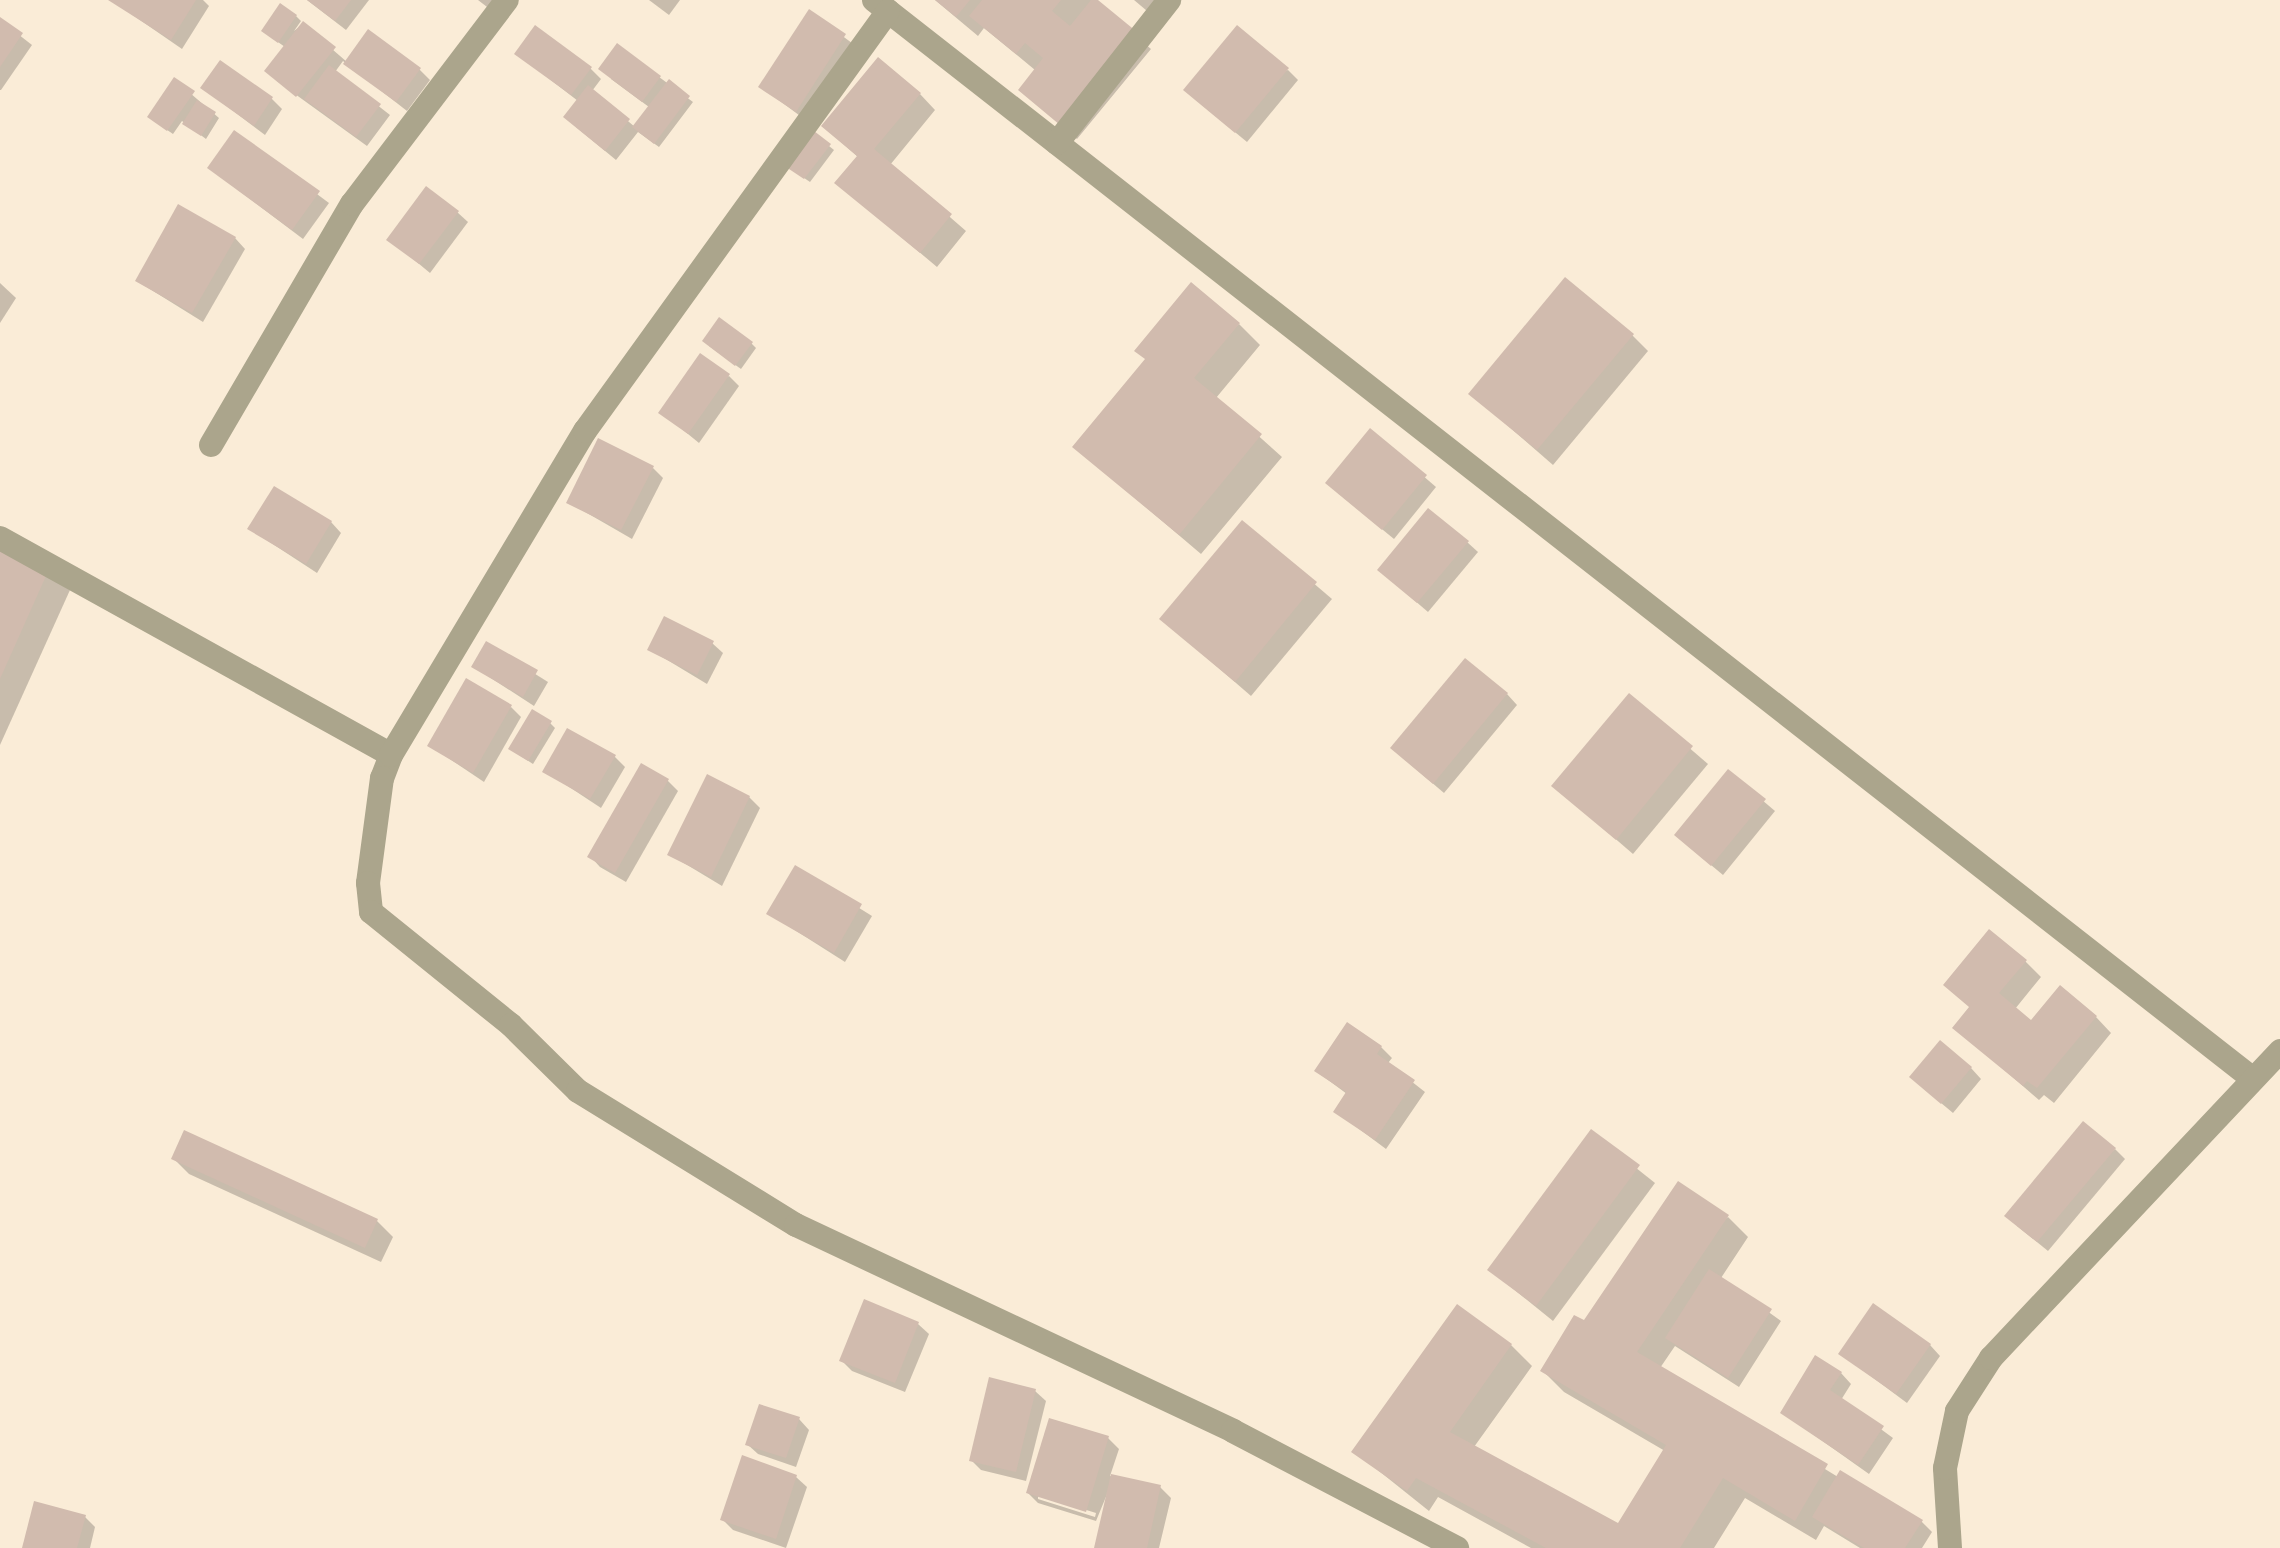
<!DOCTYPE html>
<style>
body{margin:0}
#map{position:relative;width:2280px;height:1548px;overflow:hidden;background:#faecd7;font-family:"DM Sans",sans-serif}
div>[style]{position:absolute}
.shadow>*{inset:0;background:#0003}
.building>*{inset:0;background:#d1bbae}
.minor>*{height:24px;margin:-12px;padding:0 12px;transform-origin:12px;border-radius:12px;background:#aba58c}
span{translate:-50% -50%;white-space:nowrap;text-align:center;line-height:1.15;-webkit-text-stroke:6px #fff;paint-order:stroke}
</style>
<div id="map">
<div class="shadow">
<div style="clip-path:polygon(111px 0,203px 0,209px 6px,182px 49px)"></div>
<div style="clip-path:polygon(307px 0,369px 0,346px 30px)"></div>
<div style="clip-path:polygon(478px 0,513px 0,500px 17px)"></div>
<div style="clip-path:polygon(649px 0,680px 0,669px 15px)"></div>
<div style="clip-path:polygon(935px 0,1094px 0,1151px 49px,1077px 139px,1020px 89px,1035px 70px,984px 28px,978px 36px)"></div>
<div style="clip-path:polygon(1134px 0,1166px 0,1153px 16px)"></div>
<div style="clip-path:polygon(810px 12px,856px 46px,807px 121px,761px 87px)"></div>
<div style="clip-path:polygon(296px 16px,301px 21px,294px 31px,303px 24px,347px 62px,419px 69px,430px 80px,407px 111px,343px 61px,335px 72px,390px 115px,367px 146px,277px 81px,285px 47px,268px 35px)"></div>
<div style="clip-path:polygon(0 20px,32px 45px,1px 90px,0 90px)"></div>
<div style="clip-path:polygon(617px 46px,693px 102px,659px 147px,638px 132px,616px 160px,576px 127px,578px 101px,517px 54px,590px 68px,601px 79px,592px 91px,635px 127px,649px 107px,611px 79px)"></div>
<div style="clip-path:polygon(1288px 70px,1298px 80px,1247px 142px,1196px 100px)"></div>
<div style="clip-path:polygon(175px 80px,219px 118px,206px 139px,182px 121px,173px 134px,154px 121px)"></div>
<div style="clip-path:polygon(203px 88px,272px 99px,282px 109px,265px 135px)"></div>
<div style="clip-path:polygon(920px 94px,935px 110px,890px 165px,966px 231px,937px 267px,837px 183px,858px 157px,823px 126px)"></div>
<div style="clip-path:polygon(235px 133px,329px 203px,303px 239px,209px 168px)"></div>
<div style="clip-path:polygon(829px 146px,834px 150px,810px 182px,794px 171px)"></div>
<div style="clip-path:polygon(457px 212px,468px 222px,430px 273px,389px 239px)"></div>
<div style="clip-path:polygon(235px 238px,245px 249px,203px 322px,137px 281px)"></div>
<div style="clip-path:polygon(0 283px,16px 298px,0 323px)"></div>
<div style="clip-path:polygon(1239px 324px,1260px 345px,1216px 398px,1282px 457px,1201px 554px,1075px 447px)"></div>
<div style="clip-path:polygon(1632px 335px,1648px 351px,1553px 465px,1470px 393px)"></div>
<div style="clip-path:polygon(751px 343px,756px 348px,741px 369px,709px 346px)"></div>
<div style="clip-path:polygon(729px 376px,739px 386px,699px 443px,661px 412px)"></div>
<div style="clip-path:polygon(1371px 431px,1436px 487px,1394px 539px,1338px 493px)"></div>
<div style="clip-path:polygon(653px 468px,663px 478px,632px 539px,568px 502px)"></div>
<div style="clip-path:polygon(331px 522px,341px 533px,317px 573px,250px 529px)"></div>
<div style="clip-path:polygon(1242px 522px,1332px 599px,1251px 696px,1162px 619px)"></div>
<div style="clip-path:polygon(1467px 542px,1478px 552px,1428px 612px,1379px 570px)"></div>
<div style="clip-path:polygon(0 547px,70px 590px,0 745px)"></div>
<div style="clip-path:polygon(712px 643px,723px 653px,707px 684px,649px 649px)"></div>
<div style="clip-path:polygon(487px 644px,548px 682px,534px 706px,474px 667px)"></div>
<div style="clip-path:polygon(1507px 694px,1517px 705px,1444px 793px,1403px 758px)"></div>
<div style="clip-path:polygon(1629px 696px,1708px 764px,1633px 854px,1554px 786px)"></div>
<div style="clip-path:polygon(511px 707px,521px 717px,484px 782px,429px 745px)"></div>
<div style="clip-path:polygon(550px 723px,555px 728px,533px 764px,510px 749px)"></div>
<div style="clip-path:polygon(614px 756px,625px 767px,601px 808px,545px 771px)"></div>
<div style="clip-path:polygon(1729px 772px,1775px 811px,1723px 875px,1687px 845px)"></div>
<div style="clip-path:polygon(667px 780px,678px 791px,626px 882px,600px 867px,590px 856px)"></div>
<div style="clip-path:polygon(749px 797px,760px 808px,722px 886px,669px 854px)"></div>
<div style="clip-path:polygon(795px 868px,872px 916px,845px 962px,768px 913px)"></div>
<div style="clip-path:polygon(2025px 961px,2041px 977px,2015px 1009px,2031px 1023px,2096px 1017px,2111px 1033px,2054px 1103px,2044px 1095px,2039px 1100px,1955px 1027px)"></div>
<div style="clip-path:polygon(1381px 1047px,1392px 1058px,1388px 1063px,1425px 1092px,1386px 1149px,1335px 1111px,1347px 1094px,1316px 1071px)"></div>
<div style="clip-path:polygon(1971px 1068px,1981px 1079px,1953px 1113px,1922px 1087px)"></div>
<div style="clip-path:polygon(1591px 1132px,1655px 1183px,1553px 1321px,1490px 1270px)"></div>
<div style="clip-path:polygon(2115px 1149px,2125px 1159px,2048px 1251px,2017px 1226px)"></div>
<div style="clip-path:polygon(173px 1158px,377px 1221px,393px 1237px,381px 1262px,189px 1174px)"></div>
<div style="clip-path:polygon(1728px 1217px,1748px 1237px,1721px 1278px,1781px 1321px,1739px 1387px,1675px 1346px,1660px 1368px,1838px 1477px,1921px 1521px,1932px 1532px,1922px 1548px,1860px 1548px,1824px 1526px,1816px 1540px,1745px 1498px,1714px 1548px,1531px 1548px,1438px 1497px,1429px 1511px,1354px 1451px,1511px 1345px,1532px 1366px,1474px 1447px,1619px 1526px,1665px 1451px,1564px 1392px,1543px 1371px,1585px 1323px)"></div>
<div style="clip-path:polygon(918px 1324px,929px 1334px,905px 1392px,852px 1371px,841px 1360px)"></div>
<div style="clip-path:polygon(1930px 1345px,1940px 1356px,1907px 1403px,1841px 1354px)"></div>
<div style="clip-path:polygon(1841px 1373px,1851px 1384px,1841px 1400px,1893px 1438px,1869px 1474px,1783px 1413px)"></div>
<div style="clip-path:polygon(1035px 1391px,1046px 1401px,1026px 1481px,981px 1470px,971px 1460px)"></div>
<div style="clip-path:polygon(799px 1419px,809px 1430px,796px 1467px,758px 1454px,747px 1444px)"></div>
<div style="clip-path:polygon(evenodd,1051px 1420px,1108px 1438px,1119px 1449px,1110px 1476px,1160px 1487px,1171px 1498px,1159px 1548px,1096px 1548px,1110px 1487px,1096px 1521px,1038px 1503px,1028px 1493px,1051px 1420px,1038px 1495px,1096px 1513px,1095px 1517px,1038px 1499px,1038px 1495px)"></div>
<div style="clip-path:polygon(796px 1477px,807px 1487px,786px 1548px,733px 1530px,722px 1519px)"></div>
<div style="clip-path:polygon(85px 1517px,95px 1527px,90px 1548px,24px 1548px)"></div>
</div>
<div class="building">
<div style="clip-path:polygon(108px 0,196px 0,171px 40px)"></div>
<div style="clip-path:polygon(307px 0,351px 0,335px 21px)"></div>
<div style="clip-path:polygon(935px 0,970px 0,956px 17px)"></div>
<div style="clip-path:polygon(982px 0,1061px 0,1052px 11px,1070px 26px,1091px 0,1098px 0,1137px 32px,1060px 125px,1018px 90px,1043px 58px,1025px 43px,1016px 54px,969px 16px)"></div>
<div style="clip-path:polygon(280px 3px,297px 15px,278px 43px,261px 31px)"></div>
<div style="clip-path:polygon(809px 9px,846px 34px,796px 112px,758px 87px)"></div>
<div style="clip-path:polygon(0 17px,23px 33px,0 67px)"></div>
<div style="clip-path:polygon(303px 21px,336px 47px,296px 97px,264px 71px)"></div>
<div style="clip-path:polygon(535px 25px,592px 67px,571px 95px,514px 54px)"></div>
<div style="clip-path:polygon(1237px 25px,1289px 68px,1235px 133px,1183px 90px)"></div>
<div style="clip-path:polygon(368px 29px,421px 68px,396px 102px,343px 64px)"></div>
<div style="clip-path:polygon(617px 43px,661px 76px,642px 102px,598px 69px)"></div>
<div style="clip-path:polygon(878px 57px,921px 93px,874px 149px,952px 214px,920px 253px,834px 183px,857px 156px,821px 126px)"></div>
<div style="clip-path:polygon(220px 60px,273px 97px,254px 126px,200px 88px)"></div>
<div style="clip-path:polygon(329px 65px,381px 104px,356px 137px,304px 99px)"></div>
<div style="clip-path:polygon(174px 77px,195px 91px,167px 131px,147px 117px)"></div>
<div style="clip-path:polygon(669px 79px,690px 96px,654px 144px,632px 127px)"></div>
<div style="clip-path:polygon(588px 85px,630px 119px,605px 151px,563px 117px)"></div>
<div style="clip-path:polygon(197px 100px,216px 112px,201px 136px,182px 124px)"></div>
<div style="clip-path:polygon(234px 130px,320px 191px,292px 230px,207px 168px)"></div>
<div style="clip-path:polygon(814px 131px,831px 144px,804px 179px,786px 167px)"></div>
<div style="clip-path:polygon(426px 186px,459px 211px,419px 264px,386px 240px)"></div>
<div style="clip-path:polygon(178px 204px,236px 237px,192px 313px,135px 281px)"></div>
<div style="clip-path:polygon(1565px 277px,1634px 334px,1537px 450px,1468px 394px)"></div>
<div style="clip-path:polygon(1191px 282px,1240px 323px,1194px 378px,1262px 434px,1179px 535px,1072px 447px,1145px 359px,1134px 351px)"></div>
<div style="clip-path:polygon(719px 317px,753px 342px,735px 366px,702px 341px)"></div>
<div style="clip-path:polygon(700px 353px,730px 374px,688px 434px,658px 413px)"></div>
<div style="clip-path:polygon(1370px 428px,1427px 475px,1382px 530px,1325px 483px)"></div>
<div style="clip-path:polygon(598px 438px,654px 466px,621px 530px,566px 503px)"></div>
<div style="clip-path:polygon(274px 486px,332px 521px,306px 564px,247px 529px)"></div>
<div style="clip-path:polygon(1428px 508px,1469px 541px,1417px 603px,1377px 570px)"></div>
<div style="clip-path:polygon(1242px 520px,1317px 582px,1235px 682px,1159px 619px)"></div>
<div style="clip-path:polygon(0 545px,50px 567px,0 679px)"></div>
<div style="clip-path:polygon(664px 616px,714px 641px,697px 675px,647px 650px)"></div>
<div style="clip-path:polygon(486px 641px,538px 670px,523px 697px,471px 667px)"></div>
<div style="clip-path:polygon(1465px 658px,1508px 693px,1433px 784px,1390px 748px)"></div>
<div style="clip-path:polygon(466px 678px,512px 705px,473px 773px,427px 746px)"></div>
<div style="clip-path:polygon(1629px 693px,1693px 746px,1616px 840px,1551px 786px)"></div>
<div style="clip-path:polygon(532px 709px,552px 721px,528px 761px,508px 749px)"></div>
<div style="clip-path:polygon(567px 728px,616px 755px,590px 799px,542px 772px)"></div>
<div style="clip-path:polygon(641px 763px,669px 779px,615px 873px,587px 857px)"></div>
<div style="clip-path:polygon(1728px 769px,1766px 799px,1711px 866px,1674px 835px)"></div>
<div style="clip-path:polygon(707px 774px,750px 796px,711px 877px,667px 855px)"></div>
<div style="clip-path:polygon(795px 865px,862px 904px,834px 953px,766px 914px)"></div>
<div style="clip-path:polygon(1989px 929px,2027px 960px,1999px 993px,2031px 1020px,2060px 985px,2097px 1016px,2037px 1088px,2027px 1081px,2023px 1086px,1952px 1028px,1969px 1007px,1943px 985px)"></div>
<div style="clip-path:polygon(1347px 1022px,1382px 1046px,1377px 1054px,1415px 1080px,1375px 1140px,1333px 1112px,1346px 1092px,1314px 1071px)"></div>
<div style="clip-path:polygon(1940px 1040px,1972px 1067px,1941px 1104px,1909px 1077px)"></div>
<div style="clip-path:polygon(2083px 1121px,2116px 1148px,2037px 1242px,2004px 1216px)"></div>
<div style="clip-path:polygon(1591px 1129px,1640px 1165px,1536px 1306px,1487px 1270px)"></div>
<div style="clip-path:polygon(184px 1130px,378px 1219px,365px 1248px,171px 1159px)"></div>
<div style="clip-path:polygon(1678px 1181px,1729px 1215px,1637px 1352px,1828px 1464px,1795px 1521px,1723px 1478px,1680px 1548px,1546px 1548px,1416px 1478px,1407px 1491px,1351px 1452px,1457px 1304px,1512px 1344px,1450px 1432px,1618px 1523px,1666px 1445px,1540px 1371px,1574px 1315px,1584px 1320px)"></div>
<div style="clip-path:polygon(1709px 1269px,1772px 1309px,1728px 1378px,1665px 1338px)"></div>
<div style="clip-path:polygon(864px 1299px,919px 1322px,895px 1383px,839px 1361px)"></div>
<div style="clip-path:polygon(1873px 1303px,1931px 1344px,1896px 1394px,1838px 1354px)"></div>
<div style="clip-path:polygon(1815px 1355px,1842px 1372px,1830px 1390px,1884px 1426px,1858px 1465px,1780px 1413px)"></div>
<div style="clip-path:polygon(989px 1377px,1036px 1389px,1016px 1472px,969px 1461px)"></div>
<div style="clip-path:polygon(759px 1404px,800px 1417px,786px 1458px,745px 1445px)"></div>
<div style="clip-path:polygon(1049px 1418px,1109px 1436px,1086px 1512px,1026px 1493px)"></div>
<div style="clip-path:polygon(742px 1455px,797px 1475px,776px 1539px,720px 1520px)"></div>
<div style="clip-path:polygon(1840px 1470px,1923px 1520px,1905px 1548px,1864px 1548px,1812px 1517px)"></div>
<div style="clip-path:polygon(1111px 1474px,1161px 1485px,1147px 1548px,1094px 1548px)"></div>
<div style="clip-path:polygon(34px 1501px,86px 1515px,77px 1548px,22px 1548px)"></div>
</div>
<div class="minor">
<div style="left:874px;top:0;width:1751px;rotate:38.04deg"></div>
<div style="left:1057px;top:143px;width:182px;rotate:-51.9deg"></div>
<div style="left:211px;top:445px;width:279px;rotate:-59.7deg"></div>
<div style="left:352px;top:204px;width:256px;rotate:-52.8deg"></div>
<div style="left:0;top:538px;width:447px;rotate:29deg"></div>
<div style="left:391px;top:755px;width:25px;rotate:111deg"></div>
<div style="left:382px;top:778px;width:106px;rotate:97.6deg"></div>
<div style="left:368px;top:883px;width:29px;rotate:84deg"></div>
<div style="left:371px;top:912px;width:180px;rotate:38.9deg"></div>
<div style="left:511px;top:1025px;width:94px;rotate:44.6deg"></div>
<div style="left:578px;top:1091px;width:256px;rotate:31.6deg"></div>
<div style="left:796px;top:1225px;width:483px;rotate:25.2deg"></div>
<div style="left:1233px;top:1431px;width:253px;rotate:27.6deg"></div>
<div style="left:391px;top:755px;width:378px;rotate:-59.1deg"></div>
<div style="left:585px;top:431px;width:518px;rotate:-54.19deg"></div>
<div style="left:1950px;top:1548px;width:80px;rotate:-93.6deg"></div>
<div style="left:1945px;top:1468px;width:58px;rotate:-78.1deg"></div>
<div style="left:1957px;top:1411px;width:63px;rotate:-57.3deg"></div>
<div style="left:1991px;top:1358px;width:422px;rotate:-46.7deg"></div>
</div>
</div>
